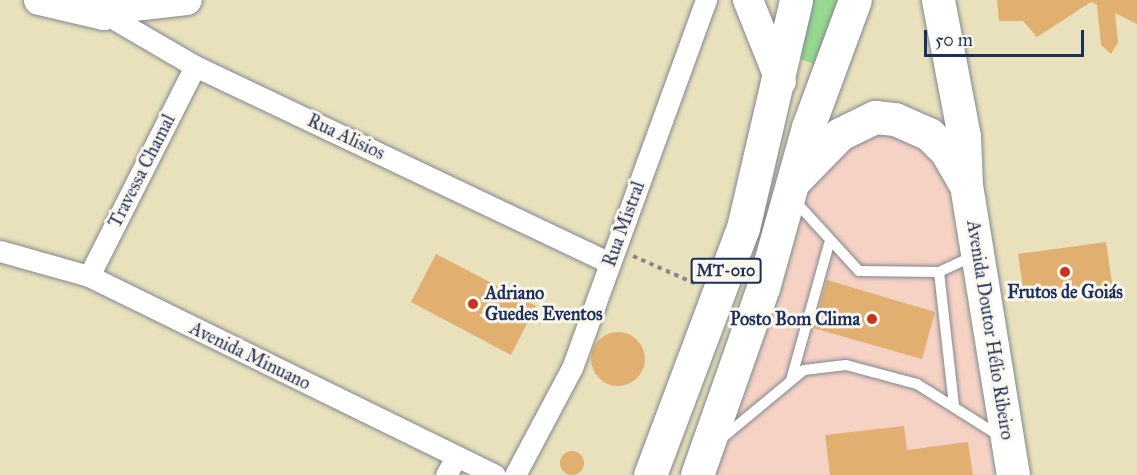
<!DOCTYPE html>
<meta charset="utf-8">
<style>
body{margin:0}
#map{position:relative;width:1137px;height:475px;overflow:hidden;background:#e8e1bc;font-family:"IM FELL Great Primer",serif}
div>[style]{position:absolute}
.built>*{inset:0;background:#f6d2c5}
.green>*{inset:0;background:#96d88f}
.building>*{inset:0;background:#e1b071}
.round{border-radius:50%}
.path>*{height:4px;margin-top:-2px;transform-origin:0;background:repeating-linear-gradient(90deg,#82888d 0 4.5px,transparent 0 9px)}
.roads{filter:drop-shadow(0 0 2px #82888d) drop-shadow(0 0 2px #82888d)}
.lane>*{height:10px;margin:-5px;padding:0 5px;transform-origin:5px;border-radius:5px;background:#fff}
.street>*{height:21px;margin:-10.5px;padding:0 10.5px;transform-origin:10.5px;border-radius:10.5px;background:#fff}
.secondary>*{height:30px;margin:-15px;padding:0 15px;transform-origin:15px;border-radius:15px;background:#fff}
.primary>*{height:33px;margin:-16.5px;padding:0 16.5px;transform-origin:16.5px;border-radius:16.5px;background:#fff}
.dots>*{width:16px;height:16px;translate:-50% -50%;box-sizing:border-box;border:3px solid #fbf7ec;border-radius:50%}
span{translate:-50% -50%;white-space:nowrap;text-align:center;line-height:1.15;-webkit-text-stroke:6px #fbf7ec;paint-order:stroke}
.shield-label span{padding:2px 4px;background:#fbf7ec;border:2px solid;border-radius:4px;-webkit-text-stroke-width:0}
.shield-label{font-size:16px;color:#1b2f5e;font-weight:700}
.street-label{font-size:18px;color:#1b2f5e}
.poi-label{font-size:18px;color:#1b2f5e;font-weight:700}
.left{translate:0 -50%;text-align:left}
.right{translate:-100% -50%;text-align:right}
.scale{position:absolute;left:924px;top:30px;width:160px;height:27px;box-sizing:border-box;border:3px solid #1b2f5e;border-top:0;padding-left:8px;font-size:18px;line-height:21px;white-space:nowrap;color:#1b2f5e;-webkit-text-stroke:4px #fbf7ec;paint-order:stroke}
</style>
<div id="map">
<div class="built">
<div style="clip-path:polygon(898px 132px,944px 164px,994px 475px,711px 475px,780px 296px,816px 170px,852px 135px)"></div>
</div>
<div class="green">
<div style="clip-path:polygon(805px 0,841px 0,820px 66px,791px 56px)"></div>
</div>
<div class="building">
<div style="clip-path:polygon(997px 0,1137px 0,1137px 24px,1115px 13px,1118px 42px,1111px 54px,1101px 45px,1097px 5px,1091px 2px,1037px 37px,1023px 21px,999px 21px)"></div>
<div style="clip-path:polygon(1106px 242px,1113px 290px,1025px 302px,1018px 254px)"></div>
<div style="clip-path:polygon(436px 254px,536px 306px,511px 355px,411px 302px)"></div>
<div style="clip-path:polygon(827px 280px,935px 312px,922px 359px,813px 328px)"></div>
<div class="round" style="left:591px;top:332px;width:54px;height:54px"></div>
<div style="clip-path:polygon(904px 426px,907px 450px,968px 442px,973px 475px,830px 475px,825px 435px)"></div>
<div class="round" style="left:560px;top:451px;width:24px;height:24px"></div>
</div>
<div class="path">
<div style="left:633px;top:256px;width:67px;rotate:23.9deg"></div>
</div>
<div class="roads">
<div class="lane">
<div style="left:794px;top:200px;width:96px;rotate:47.5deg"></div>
<div style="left:859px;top:271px;width:80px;rotate:0.7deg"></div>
<div style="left:939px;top:272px;width:38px;rotate:-25deg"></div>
<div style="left:939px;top:272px;width:135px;rotate:83.6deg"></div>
<div style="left:791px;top:380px;width:141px;rotate:-74.4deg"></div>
<div style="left:721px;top:439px;width:108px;rotate:-39.7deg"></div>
<div style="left:804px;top:370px;width:42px;rotate:-6.8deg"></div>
<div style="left:846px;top:365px;width:73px;rotate:15deg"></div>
<div style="left:917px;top:384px;width:99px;rotate:32.2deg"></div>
</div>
<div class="street">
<div style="left:97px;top:9px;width:113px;rotate:30.2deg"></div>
<div style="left:195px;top:66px;width:459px;rotate:25.4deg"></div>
<div style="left:0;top:251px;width:92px;rotate:15.7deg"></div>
<div style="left:89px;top:276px;width:452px;rotate:26.1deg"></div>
<div style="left:89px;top:276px;width:235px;rotate:-63.2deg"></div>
<div style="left:446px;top:475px;width:21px;rotate:-61deg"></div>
<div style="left:515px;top:475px;width:121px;rotate:-62deg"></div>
<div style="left:572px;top:368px;width:392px;rotate:-70deg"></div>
</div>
<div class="secondary">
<div style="left:39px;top:0;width:67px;rotate:13deg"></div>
<div style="left:104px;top:15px;width:22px;rotate:-21deg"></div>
<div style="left:125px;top:7px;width:62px;rotate:-6.4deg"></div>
<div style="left:748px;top:0;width:88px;rotate:68.1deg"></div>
</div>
<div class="primary">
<div style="left:938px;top:0;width:138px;rotate:79.2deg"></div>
<div style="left:964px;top:136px;width:49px;rotate:87.7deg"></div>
<div style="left:966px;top:185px;width:294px;rotate:80.8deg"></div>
<div style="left:795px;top:180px;width:64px;rotate:-45.6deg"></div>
<div style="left:840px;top:134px;width:39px;rotate:-26deg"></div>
<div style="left:875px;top:117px;width:20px;rotate:6deg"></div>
<div style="left:895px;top:119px;width:37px;rotate:24deg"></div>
<div style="left:929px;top:134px;width:24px;rotate:45deg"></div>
<div style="left:946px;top:151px;width:39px;rotate:60deg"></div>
<div style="left:650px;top:475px;width:264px;rotate:-69.4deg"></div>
<div style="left:743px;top:228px;width:234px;rotate:-76.9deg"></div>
<div style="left:697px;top:475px;width:198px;rotate:-70.6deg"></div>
<div style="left:763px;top:288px;width:167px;rotate:-74.4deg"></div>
<div style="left:808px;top:127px;width:135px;rotate:-69.7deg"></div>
</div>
</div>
<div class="dots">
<div style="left:1065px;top:272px;background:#c8321e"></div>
<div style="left:473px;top:304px;background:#c8321e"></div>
<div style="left:872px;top:319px;background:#c8321e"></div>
</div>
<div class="shield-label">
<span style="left:726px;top:271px">MT-010</span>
</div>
<div class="street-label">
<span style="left:346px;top:137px;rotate:25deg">Rua Alisios</span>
<span style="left:142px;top:171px;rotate:-63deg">Travessa Chamal</span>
<span style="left:624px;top:224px;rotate:-70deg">Rua Mistral</span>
<span style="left:990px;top:330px;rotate:81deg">Avenida Doutor Hélio Ribeiro</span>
<span style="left:250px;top:356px;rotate:26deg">Avenida Minuano</span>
</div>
<div class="poi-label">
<span style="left:1065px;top:292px">Frutos de Goiás</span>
<span class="left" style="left:485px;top:304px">Adriano<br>Guedes Eventos</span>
<span class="right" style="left:860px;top:319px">Posto Bom Clima</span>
</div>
<div class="scale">50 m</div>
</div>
